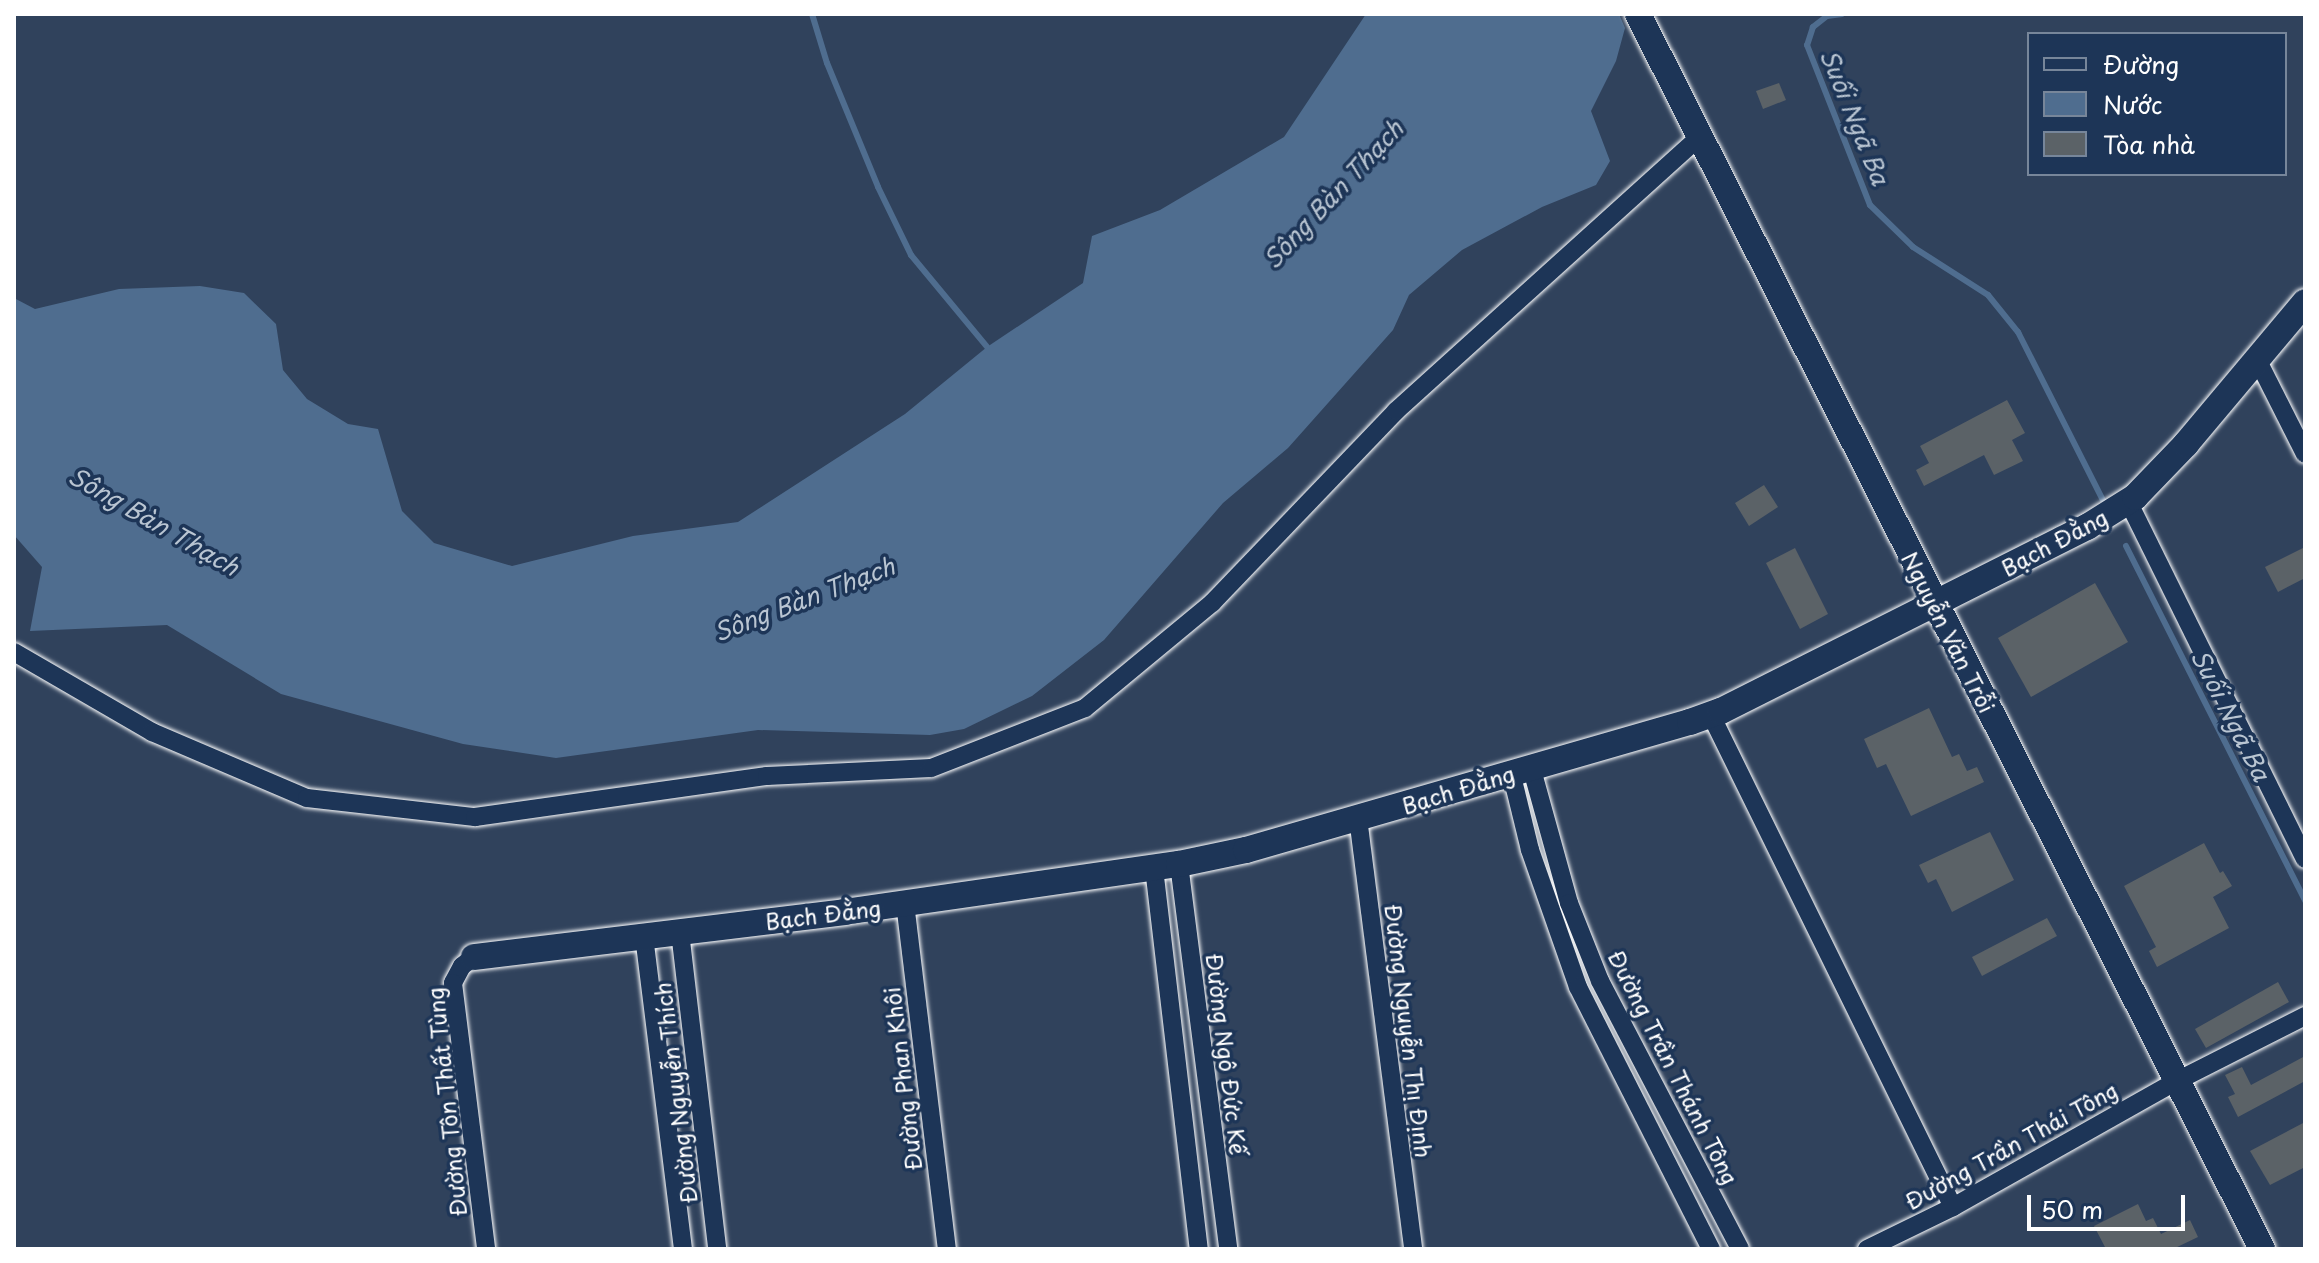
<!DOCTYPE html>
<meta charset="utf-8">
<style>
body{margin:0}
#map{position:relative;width:2319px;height:1263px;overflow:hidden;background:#30425c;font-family:"Playpen Sans",sans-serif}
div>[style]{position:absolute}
.water>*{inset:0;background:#4f6d8f}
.stream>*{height:6px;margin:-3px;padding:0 3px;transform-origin:3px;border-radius:3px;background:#4f6d8f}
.building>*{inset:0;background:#5b6267}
.roads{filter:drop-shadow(0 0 2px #fff) drop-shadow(0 0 2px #fff)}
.street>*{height:18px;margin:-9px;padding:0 9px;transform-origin:9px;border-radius:9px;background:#1d3557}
.secondary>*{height:26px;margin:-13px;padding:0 13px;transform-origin:13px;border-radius:13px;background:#1d3557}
span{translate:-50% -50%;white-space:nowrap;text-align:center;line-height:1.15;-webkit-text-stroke:7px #1d3557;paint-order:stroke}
.street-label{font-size:22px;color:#fff}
.water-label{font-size:24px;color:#b9c5d2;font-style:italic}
.frame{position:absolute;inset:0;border:16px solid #fff;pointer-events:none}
.legend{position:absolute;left:2027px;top:32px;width:260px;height:144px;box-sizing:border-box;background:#1d3557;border:2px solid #77869a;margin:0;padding:10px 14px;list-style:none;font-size:24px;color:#fff}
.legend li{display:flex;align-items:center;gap:16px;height:40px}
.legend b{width:40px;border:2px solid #77869a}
.scale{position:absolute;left:2027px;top:1195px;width:158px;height:36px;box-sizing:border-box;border:4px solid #fff;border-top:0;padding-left:10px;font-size:24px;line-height:28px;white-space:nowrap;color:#fff;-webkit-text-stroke:6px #1d3557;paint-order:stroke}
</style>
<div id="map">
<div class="water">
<div style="clip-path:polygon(1366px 14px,1619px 14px,1625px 28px,1616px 61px,1591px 111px,1610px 161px,1596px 185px,1542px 207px,1462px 250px,1409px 295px,1393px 330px,1288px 448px,1223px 503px,1104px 640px,1032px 696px,964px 729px,930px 735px,758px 730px,556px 758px,463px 744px,281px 694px,167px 625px,30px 631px,42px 567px,14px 535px,14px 298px,35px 309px,119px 289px,200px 286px,244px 293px,276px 324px,283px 370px,307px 399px,348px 424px,378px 429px,402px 511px,434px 543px,512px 566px,633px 536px,738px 522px,905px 414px,987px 347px,1083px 283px,1092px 236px,1160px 210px,1284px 137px)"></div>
</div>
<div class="stream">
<div style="left:812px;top:14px;width:51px;rotate:73deg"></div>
<div style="left:827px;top:63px;width:134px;rotate:67.6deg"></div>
<div style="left:878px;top:187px;width:76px;rotate:64.1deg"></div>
<div style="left:911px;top:255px;width:119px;rotate:50.4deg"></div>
<div style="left:1842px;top:14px;width:15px;rotate:172deg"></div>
<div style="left:1827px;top:16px;width:18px;rotate:142deg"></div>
<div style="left:1813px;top:27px;width:19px;rotate:108deg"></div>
<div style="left:1807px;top:45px;width:172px;rotate:68.5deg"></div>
<div style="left:1870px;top:205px;width:60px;rotate:44.3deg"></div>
<div style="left:1913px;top:247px;width:89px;rotate:32.6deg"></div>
<div style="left:1988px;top:295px;width:48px;rotate:51deg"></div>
<div style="left:2018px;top:332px;width:188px;rotate:63.2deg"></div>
<div style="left:2126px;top:546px;width:398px;rotate:63.2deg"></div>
</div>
<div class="building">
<div style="clip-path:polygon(1779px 83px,1786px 100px,1763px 109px,1756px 91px)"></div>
<div style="clip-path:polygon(2007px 400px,2025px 433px,2012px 440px,2023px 461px,1994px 475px,1984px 455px,1924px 486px,1916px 470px,1929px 463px,1920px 446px)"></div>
<div style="clip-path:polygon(1764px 485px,1778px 507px,1749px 526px,1735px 503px)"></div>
<div style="clip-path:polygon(2305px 547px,2305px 578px,2278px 592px,2265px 567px)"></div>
<div style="clip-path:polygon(1795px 548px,1828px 614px,1800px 629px,1766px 563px)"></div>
<div style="clip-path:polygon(2095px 583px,2128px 642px,2031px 697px,1998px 638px)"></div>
<div style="clip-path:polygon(1929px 708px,1952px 757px,1959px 754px,1967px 771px,1977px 767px,1984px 782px,1911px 816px,1886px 764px,1877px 768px,1864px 739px)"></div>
<div style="clip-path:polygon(1990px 832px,2014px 880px,1952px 912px,1936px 879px,1928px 883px,1919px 865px)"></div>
<div style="clip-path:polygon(2204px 843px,2220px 873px,2223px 871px,2232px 886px,2213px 897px,2229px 928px,2157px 967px,2149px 951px,2156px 947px,2124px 886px)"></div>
<div style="clip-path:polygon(2047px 918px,2057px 936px,1982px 976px,1972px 957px)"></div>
<div style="clip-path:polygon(2278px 982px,2289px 1002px,2206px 1048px,2195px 1029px)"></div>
<div style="clip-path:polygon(2305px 1056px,2305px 1081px,2238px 1117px,2228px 1097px,2235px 1094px,2225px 1075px,2242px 1067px,2251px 1085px)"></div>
<div style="clip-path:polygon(2305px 1122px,2305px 1167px,2270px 1185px,2250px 1151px)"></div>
<div style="clip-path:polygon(2138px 1204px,2146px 1221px,2153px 1218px,2161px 1234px,2190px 1220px,2198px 1237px,2173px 1249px,2106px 1249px,2094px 1226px)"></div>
</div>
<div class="roads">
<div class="street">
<div style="left:2257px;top:359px;width:106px;rotate:63.2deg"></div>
<div style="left:2128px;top:501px;width:399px;rotate:63.7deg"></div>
<div style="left:14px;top:652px;width:160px;rotate:30.1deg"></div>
<div style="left:152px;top:732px;width:168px;rotate:23.1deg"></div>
<div style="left:307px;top:798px;width:169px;rotate:6.5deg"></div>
<div style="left:475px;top:817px;width:295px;rotate:-8deg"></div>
<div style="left:767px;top:776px;width:164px;rotate:-2.8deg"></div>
<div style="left:931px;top:768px;width:165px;rotate:-21.3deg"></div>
<div style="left:1085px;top:708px;width:165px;rotate:-39.6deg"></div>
<div style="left:1212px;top:603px;width:266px;rotate:-46.2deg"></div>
<div style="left:1396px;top:411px;width:407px;rotate:-42.1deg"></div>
<div style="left:1711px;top:715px;width:548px;rotate:63.81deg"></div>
<div style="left:1531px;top:766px;width:142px;rotate:74.5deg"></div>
<div style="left:1569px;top:903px;width:84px;rotate:68.3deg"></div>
<div style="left:1600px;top:981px;width:302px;rotate:62.4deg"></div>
<div style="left:1511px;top:772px;width:80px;rotate:76.3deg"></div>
<div style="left:1530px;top:850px;width:145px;rotate:70.7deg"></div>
<div style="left:1578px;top:987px;width:294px;rotate:63.1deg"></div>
<div style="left:1358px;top:818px;width:434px;rotate:82.7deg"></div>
<div style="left:1179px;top:864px;width:388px;rotate:82.7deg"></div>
<div style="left:1154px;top:868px;width:384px;rotate:83.3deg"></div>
<div style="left:905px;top:903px;width:349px;rotate:83.1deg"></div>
<div style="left:680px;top:932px;width:319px;rotate:83.3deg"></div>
<div style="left:644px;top:936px;width:315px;rotate:82.9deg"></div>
<div style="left:474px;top:957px;width:15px;rotate:143deg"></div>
<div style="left:462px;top:966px;width:19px;rotate:118deg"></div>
<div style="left:453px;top:983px;width:268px;rotate:82.9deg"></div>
<div style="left:1867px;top:1249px;width:96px;rotate:-26deg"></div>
<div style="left:1953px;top:1207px;width:257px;rotate:-29.4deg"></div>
<div style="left:2177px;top:1081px;width:144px;rotate:-26.9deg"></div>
</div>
<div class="secondary">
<div style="left:1638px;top:14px;width:1384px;rotate:63.19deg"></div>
<div style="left:474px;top:957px;width:373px;rotate:-6.9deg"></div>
<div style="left:844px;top:912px;width:338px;rotate:-8.2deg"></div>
<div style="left:1179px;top:864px;width:68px;rotate:-11.8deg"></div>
<div style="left:1246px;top:850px;width:462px;rotate:-16.1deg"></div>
<div style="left:1690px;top:722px;width:33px;rotate:-20deg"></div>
<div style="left:1721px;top:711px;width:410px;rotate:-26.7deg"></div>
<div style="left:2087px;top:527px;width:57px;rotate:-32deg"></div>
<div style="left:2135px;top:497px;width:74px;rotate:-46.1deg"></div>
<div style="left:2186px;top:444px;width:185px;rotate:-50deg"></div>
</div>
</div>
<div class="street-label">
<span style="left:2054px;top:542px;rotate:-28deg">Bạch Đằng</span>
<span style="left:1949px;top:632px;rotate:63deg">Nguyễn Văn Trỗi</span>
<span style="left:1458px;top:789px;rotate:-17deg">Bạch Đằng</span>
<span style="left:823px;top:914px;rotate:-7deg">Bạch Đằng</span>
<span style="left:1409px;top:1031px;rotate:83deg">Đường Nguyễn Thị Định</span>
<span style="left:1227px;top:1054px;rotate:83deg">Đường Ngô Đức Kế</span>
<span style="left:1674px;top:1067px;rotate:63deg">Đường Trần Thánh Tông</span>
<span style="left:902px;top:1079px;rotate:-97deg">Đường Phan Khôi</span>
<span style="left:675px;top:1093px;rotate:-97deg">Đường Nguyễn Thích</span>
<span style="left:446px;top:1102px;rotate:-96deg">Đường Tôn Thất Tùng</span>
<span style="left:2011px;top:1145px;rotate:-29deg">Đường Trần Thái Tông</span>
</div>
<div class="water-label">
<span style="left:1855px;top:117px;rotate:68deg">Suối Ngã Ba</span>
<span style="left:1333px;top:194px;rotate:-47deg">Sông Bàn Thạch</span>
<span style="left:154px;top:521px;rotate:30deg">Sông Bàn Thạch</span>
<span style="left:804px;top:599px;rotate:-21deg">Sông Bàn Thạch</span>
<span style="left:2231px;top:715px;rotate:63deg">Suối Ngã Ba</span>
</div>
<div class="frame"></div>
<ul class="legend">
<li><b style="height:10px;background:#1d3557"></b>Đường</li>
<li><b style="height:22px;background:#4f6d8f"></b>Nước</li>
<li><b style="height:22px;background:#5b6267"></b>Tòa nhà</li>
</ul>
<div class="scale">50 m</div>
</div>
